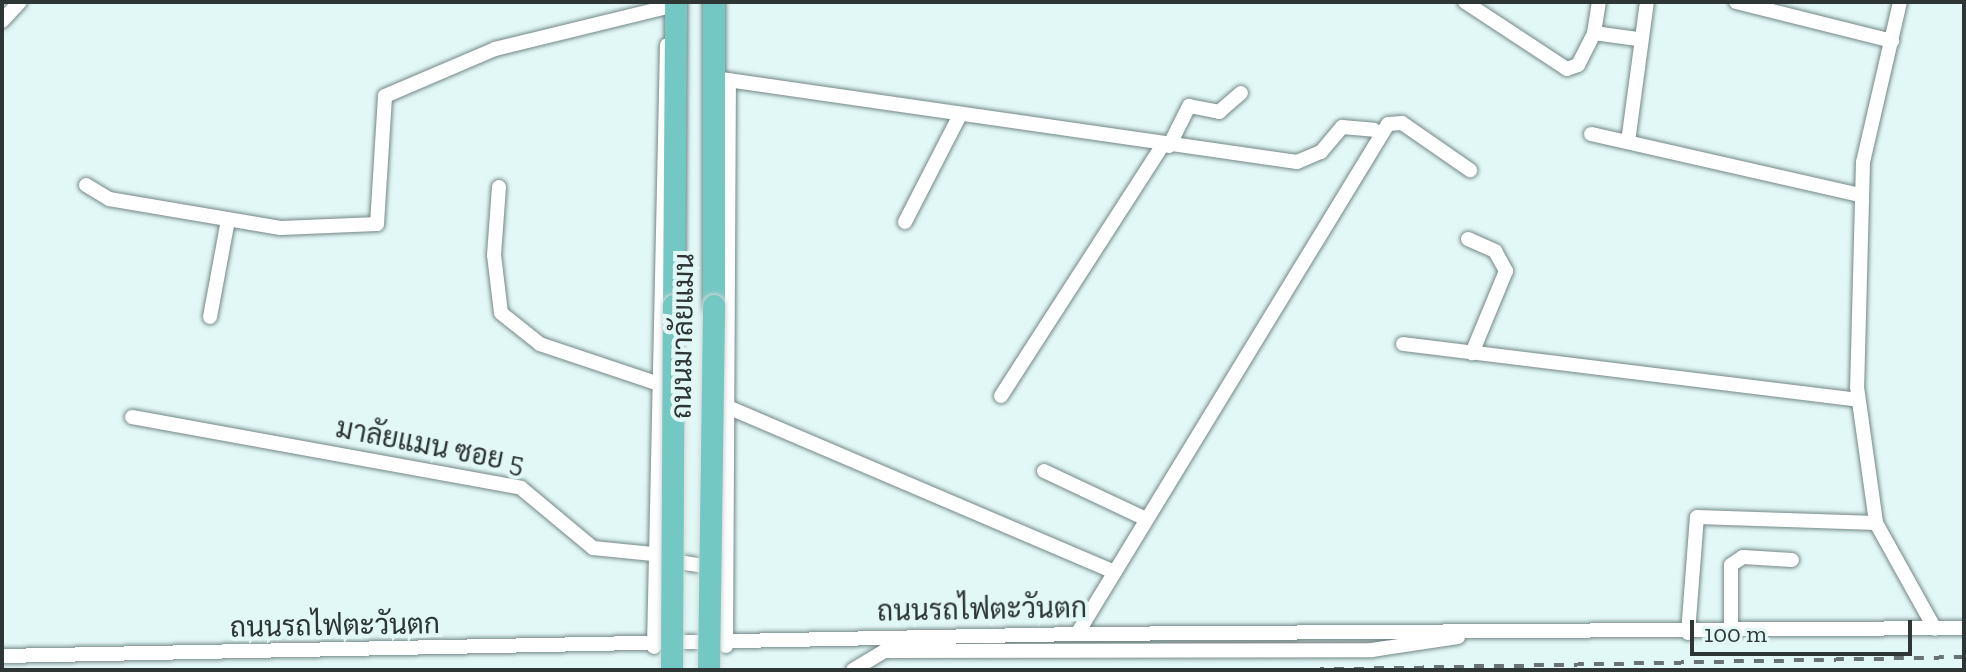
<!DOCTYPE html>
<meta charset="utf-8">
<style>
body{margin:0}
#map{position:relative;width:1966px;height:672px;overflow:hidden;background:#e2f8f6;font-family:"Zilla Slab",Sarabun,serif}
div>[style]{position:absolute}
.roads{filter:drop-shadow(0 0 2px #738786) drop-shadow(0 0 2px #738786)}
.minor>*{height:14px;margin:-7px;padding:0 7px;transform-origin:7px;border-radius:7px;background:#fff}
.trunk>*{height:22px;margin:-11px;padding:0 11px;transform-origin:11px;border-radius:11px;background:#74c8c4}
.rail>*{height:4px;margin-top:-2px;transform-origin:0;background:repeating-linear-gradient(90deg,#677473 0 10px,transparent 0 20px)}
.bridges{filter:drop-shadow(0 0 2px #d5d7d7) drop-shadow(0 0 2px #d5d7d7)}
.trunk-bridge>*{height:22px;margin:-11px;padding:0 11px;transform-origin:11px;border-radius:11px;background:#74c8c4}
span{translate:-50% -50%;white-space:nowrap;text-align:center;line-height:1.15;-webkit-text-stroke:8px #e2f8f6;paint-order:stroke}
.street-label{font-size:28px;color:#2d3635}
.frame{position:absolute;inset:0;border:4px solid #2d3635;pointer-events:none}
.scale{position:absolute;left:1690px;top:620px;width:222px;height:36px;box-sizing:border-box;border:4px solid #2d3635;border-top:0;padding-left:10px;font-size:24px;line-height:28px;white-space:nowrap;color:#2d3635;-webkit-text-stroke:6px #e2f8f6;paint-order:stroke}
</style>
<div id="map">
<div class="roads">
<div class="minor">
<div style="left:1465px;top:2px;width:122px;rotate:33.3deg"></div>
<div style="left:1567px;top:69px;width:12px;rotate:-20deg"></div>
<div style="left:1578px;top:65px;width:36px;rotate:-63deg"></div>
<div style="left:1594px;top:33px;width:44px;rotate:7.8deg"></div>
<div style="left:1736px;top:2px;width:161px;rotate:14deg"></div>
<div style="left:1900px;top:2px;width:164px;rotate:103deg"></div>
<div style="left:1863px;top:162px;width:225px;rotate:91.5deg"></div>
<div style="left:1857px;top:387px;width:137px;rotate:82deg"></div>
<div style="left:1876px;top:523px;width:121px;rotate:60.9deg"></div>
<div style="left:2px;top:21px;width:26px;rotate:-47deg"></div>
<div style="left:1594px;top:33px;width:31px;rotate:-81deg"></div>
<div style="left:714px;top:78px;width:589px;rotate:8.2deg"></div>
<div style="left:1297px;top:162px;width:26px;rotate:-23deg"></div>
<div style="left:1321px;top:152px;width:33px;rotate:-50deg"></div>
<div style="left:1342px;top:127px;width:32px;rotate:5deg"></div>
<div style="left:1591px;top:134px;width:276px;rotate:12.8deg"></div>
<div style="left:1628px;top:142px;width:141px;rotate:-82.3deg"></div>
<div style="left:1169px;top:146px;width:45px;rotate:-63.4deg"></div>
<div style="left:1189px;top:106px;width:31px;rotate:11deg"></div>
<div style="left:1219px;top:112px;width:29px;rotate:-41deg"></div>
<div style="left:86px;top:185px;width:27px;rotate:31deg"></div>
<div style="left:109px;top:199px;width:174px;rotate:9.6deg"></div>
<div style="left:281px;top:228px;width:96px;rotate:-2.4deg"></div>
<div style="left:377px;top:224px;width:128px;rotate:-86.4deg"></div>
<div style="left:385px;top:96px;width:120px;rotate:-23.1deg"></div>
<div style="left:495px;top:49px;width:186px;rotate:-13.7deg"></div>
<div style="left:499px;top:187px;width:68px;rotate:94.2deg"></div>
<div style="left:494px;top:255px;width:58px;rotate:83.1deg"></div>
<div style="left:501px;top:313px;width:50px;rotate:38.5deg"></div>
<div style="left:540px;top:344px;width:122px;rotate:18.6deg"></div>
<div style="left:905px;top:222px;width:120px;rotate:-62.8deg"></div>
<div style="left:1468px;top:239px;width:30px;rotate:24deg"></div>
<div style="left:1495px;top:251px;width:23px;rotate:61deg"></div>
<div style="left:1506px;top:271px;width:89px;rotate:112.5deg"></div>
<div style="left:210px;top:317px;width:99px;rotate:-79.5deg"></div>
<div style="left:1403px;top:344px;width:458px;rotate:7deg"></div>
<div style="left:1001px;top:396px;width:299px;rotate:-57.2deg"></div>
<div style="left:730px;top:408px;width:418px;rotate:23.1deg"></div>
<div style="left:132px;top:417px;width:395px;rotate:10.3deg"></div>
<div style="left:521px;top:488px;width:94px;rotate:39.8deg"></div>
<div style="left:593px;top:548px;width:60px;rotate:5.7deg"></div>
<div style="left:1044px;top:471px;width:113px;rotate:25.2deg"></div>
<div style="left:667px;top:560px;width:50px;rotate:9.3deg"></div>
<div style="left:1731px;top:632px;width:67px;rotate:-90deg"></div>
<div style="left:1731px;top:565px;width:14px;rotate:-34deg"></div>
<div style="left:1743px;top:557px;width:49px;rotate:3.5deg"></div>
<div style="left:1688px;top:633px;width:116px;rotate:-85.6deg"></div>
<div style="left:1697px;top:517px;width:179px;rotate:1.9deg"></div>
<div style="left:1077px;top:634px;width:597px;rotate:-58.62deg"></div>
<div style="left:1388px;top:124px;width:14px;rotate:-4deg"></div>
<div style="left:1402px;top:123px;width:83px;rotate:34.7deg"></div>
<div style="left:726px;top:646px;width:566px;rotate:-89.7deg"></div>
<div style="left:654px;top:647px;width:602px;rotate:-88.76deg"></div>
<div style="left:2px;top:656px;width:1075px;rotate:-1.17deg"></div>
<div style="left:1077px;top:634px;width:887px;rotate:-0.39deg"></div>
<div style="left:853px;top:670px;width:37px;rotate:-31deg"></div>
<div style="left:885px;top:651px;width:487px;rotate:-0.1deg"></div>
<div style="left:1372px;top:650px;width:87px;rotate:-8.6deg"></div>
</div>
<div class="trunk">
<div style="left:714px;top:2px;width:304px;rotate:90deg"></div>
<div style="left:674px;top:306px;width:304px;rotate:-89.6deg"></div>
</div>
</div>
<div class="rail">
<div style="left:1294px;top:670px;width:670px;rotate:-1.11deg"></div>
</div>
<div class="bridges">
<div class="trunk-bridge">
<div style="left:672px;top:670px;width:364px;rotate:-89.7deg"></div>
<div style="left:709px;top:670px;width:364px;rotate:-89.2deg"></div>
</div>
</div>
<div class="street-label">
<span style="left:683px;top:336px;rotate:-89deg">ถนนมาลัยแมน</span>
<span style="left:430px;top:446px;rotate:11deg">มาลัยแมน ซอย 5</span>
<span style="left:982px;top:610px;rotate:-1deg">ถนนรถไฟตะวันตก</span>
<span style="left:335px;top:626px;rotate:-1deg">ถนนรถไฟตะวันตก</span>
</div>
<div class="frame"></div>
<div class="scale">100 m</div>
</div>
